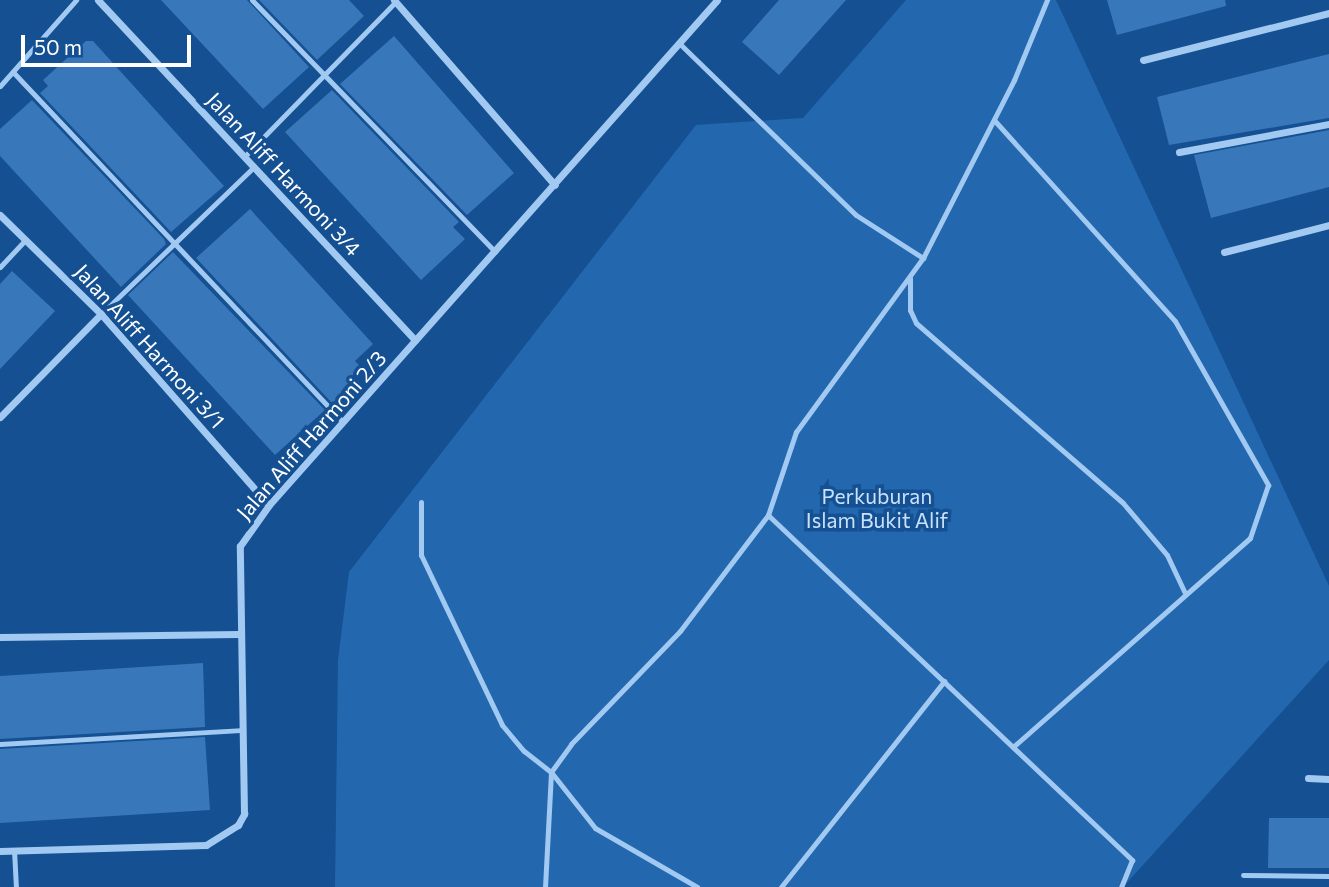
<!DOCTYPE html>
<style>
body{margin:0}
#map{position:relative;width:1329px;height:887px;overflow:hidden;background:#145092;font-family:Commissioner,sans-serif}
div>[style]{position:absolute}
.green>*{inset:0;background:#2368af}
.building>*{inset:0;background:#3877b9}
.service>*{height:5px;margin:-2.5px;padding:0 2.5px;transform-origin:2.5px;border-radius:2.5px;background:#a2c9f1}
.minor>*{height:7px;margin:-3.5px;padding:0 3.5px;transform-origin:3.5px;border-radius:3.5px;background:#a2c9f1}
span{translate:-50% -50%;white-space:nowrap;text-align:center;line-height:1.15;-webkit-text-stroke:7px #145092;paint-order:stroke}
.street-label{font-size:21px;color:#fff}
.park-label{font-size:21px;color:#c9e2fc}
.scale{position:absolute;left:21px;top:35px;width:170px;height:32px;box-sizing:border-box;border:4px solid #fff;border-top:0;padding-left:9px;font-size:21px;line-height:24px;white-space:nowrap;color:#fff;-webkit-text-stroke:5px #145092;paint-order:stroke}
</style>
<div id="map">
<div class="green">
<div style="clip-path:polygon(906px 0,1056px 0,1329px 586px,1329px 660px,1123px 887px,335px 887px,338px 660px,349px 572px,696px 125px,803px 118px)"></div>
</div>
<div class="building">
<div style="clip-path:polygon(161px 0,247px 0,309px 67px,263px 109px)"></div>
<div style="clip-path:polygon(259px 0,349px 0,364px 16px,317px 60px)"></div>
<div style="clip-path:polygon(779px 0,846px 0,779px 75px,742px 42px)"></div>
<div style="clip-path:polygon(1107px 0,1225px 0,1226px 6px,1117px 35px)"></div>
<div style="clip-path:polygon(394px 36px,514px 173px,467px 215px,340px 84px)"></div>
<div style="clip-path:polygon(86px 41px,93px 41px,224px 186px,171px 232px,40px 93px,48px 86px,43px 80px)"></div>
<div style="clip-path:polygon(1329px 54px,1329px 118px,1169px 145px,1157px 97px)"></div>
<div style="clip-path:polygon(332px 90px,459px 222px,453px 227px,465px 239px,421px 280px,285px 132px)"></div>
<div style="clip-path:polygon(32px 100px,164px 239px,166px 244px,121px 287px,0 156px,0 129px)"></div>
<div style="clip-path:polygon(1329px 130px,1329px 187px,1211px 218px,1194px 155px)"></div>
<div style="clip-path:polygon(250px 209px,373px 344px,355px 361px,362px 368px,349px 379px,354px 385px,332px 403px,196px 258px)"></div>
<div style="clip-path:polygon(173px 252px,325px 410px,275px 455px,128px 295px)"></div>
<div style="clip-path:polygon(12px 271px,55px 311px,0 369px,0 284px)"></div>
<div style="clip-path:polygon(203px 663px,205px 727px,0 739px,0 676px)"></div>
<div style="clip-path:polygon(205px 737px,210px 810px,0 823px,0 749px)"></div>
<div style="clip-path:polygon(1269px 818px,1329px 818px,1329px 868px,1268px 868px)"></div>
</div>
<div class="service">
<div style="left:252px;top:0;width:350px;rotate:46deg"></div>
<div style="left:680px;top:44px;width:245px;rotate:44.2deg"></div>
<div style="left:856px;top:215px;width:80px;rotate:32.7deg"></div>
<div style="left:13px;top:72px;width:481px;rotate:46.7deg"></div>
<div style="left:0;top:86px;width:115px;rotate:-48.5deg"></div>
<div style="left:994px;top:120px;width:270px;rotate:48deg"></div>
<div style="left:1175px;top:321px;width:189px;rotate:60.4deg"></div>
<div style="left:1268px;top:485px;width:56px;rotate:108.8deg"></div>
<div style="left:1250px;top:538px;width:316px;rotate:138.6deg"></div>
<div style="left:244px;top:157px;width:216px;rotate:-45.7deg"></div>
<div style="left:0;top:267px;width:37px;rotate:-47deg"></div>
<div style="left:910px;top:278px;width:32px;rotate:90deg"></div>
<div style="left:910px;top:310px;width:14px;rotate:65deg"></div>
<div style="left:916px;top:323px;width:274px;rotate:41deg"></div>
<div style="left:1123px;top:503px;width:68px;rotate:49.8deg"></div>
<div style="left:1167px;top:555px;width:42px;rotate:64.7deg"></div>
<div style="left:101px;top:314px;width:212px;rotate:-43.9deg"></div>
<div style="left:421px;top:502px;width:53px;rotate:90deg"></div>
<div style="left:421px;top:555px;width:188px;rotate:64.5deg"></div>
<div style="left:502px;top:725px;width:34px;rotate:50deg"></div>
<div style="left:524px;top:751px;width:34px;rotate:38deg"></div>
<div style="left:551px;top:772px;width:71px;rotate:51.8deg"></div>
<div style="left:595px;top:828px;width:118px;rotate:30deg"></div>
<div style="left:768px;top:515px;width:502px;rotate:43.46deg"></div>
<div style="left:1132px;top:860px;width:29px;rotate:112deg"></div>
<div style="left:0;top:744px;width:241px;rotate:-3.3deg"></div>
<div style="left:14px;top:850px;width:37px;rotate:87deg"></div>
<div style="left:1243px;top:875px;width:86px;rotate:0.7deg"></div>
<div style="left:545px;top:887px;width:115px;rotate:-87deg"></div>
<div style="left:551px;top:772px;width:34px;rotate:-54deg"></div>
<div style="left:571px;top:744px;width:157px;rotate:-46deg"></div>
<div style="left:680px;top:631px;width:146px;rotate:-52.8deg"></div>
<div style="left:768px;top:515px;width:88px;rotate:-71.4deg"></div>
<div style="left:796px;top:432px;width:215px;rotate:-53.9deg"></div>
<div style="left:923px;top:258px;width:200px;rotate:-62.9deg"></div>
<div style="left:1014px;top:80px;width:87px;rotate:-67.6deg"></div>
<div style="left:781px;top:887px;width:263px;rotate:-51.6deg"></div>
</div>
<div class="minor">
<div style="left:98px;top:0;width:465px;rotate:47deg"></div>
<div style="left:394px;top:0;width:245px;rotate:49deg"></div>
<div style="left:1143px;top:60px;width:192px;rotate:-14.2deg"></div>
<div style="left:1179px;top:152px;width:153px;rotate:-10.6deg"></div>
<div style="left:0;top:215px;width:141px;rotate:44.4deg"></div>
<div style="left:101px;top:314px;width:254px;rotate:48.7deg"></div>
<div style="left:1224px;top:252px;width:108px;rotate:-14.4deg"></div>
<div style="left:0;top:417px;width:144px;rotate:-45.6deg"></div>
<div style="left:0;top:637px;width:239px;rotate:-0.7deg"></div>
<div style="left:1308px;top:778px;width:21px;rotate:3deg"></div>
<div style="left:0;top:851px;width:206px;rotate:-1.7deg"></div>
<div style="left:206px;top:845px;width:38px;rotate:-32deg"></div>
<div style="left:238px;top:825px;width:13px;rotate:-61deg"></div>
<div style="left:244px;top:814px;width:268px;rotate:-90.9deg"></div>
<div style="left:240px;top:546px;width:50px;rotate:-54.7deg"></div>
<div style="left:269px;top:505px;width:675px;rotate:-48.42deg"></div>
</div>
<div class="street-label">
<span style="left:284px;top:174px;rotate:47deg">Jalan Aliff Harmoni 3/4</span>
<span style="left:150px;top:346px;rotate:48deg">Jalan Aliff Harmoni 3/1</span>
<span style="left:311px;top:435px;rotate:-49deg">Jalan Aliff Harmoni 2/3</span>
</div>
<div class="park-label">
<span style="left:877px;top:508px">Perkuburan<br>Islam Bukit Alif</span>
</div>
<div class="scale">50 m</div>
</div>
